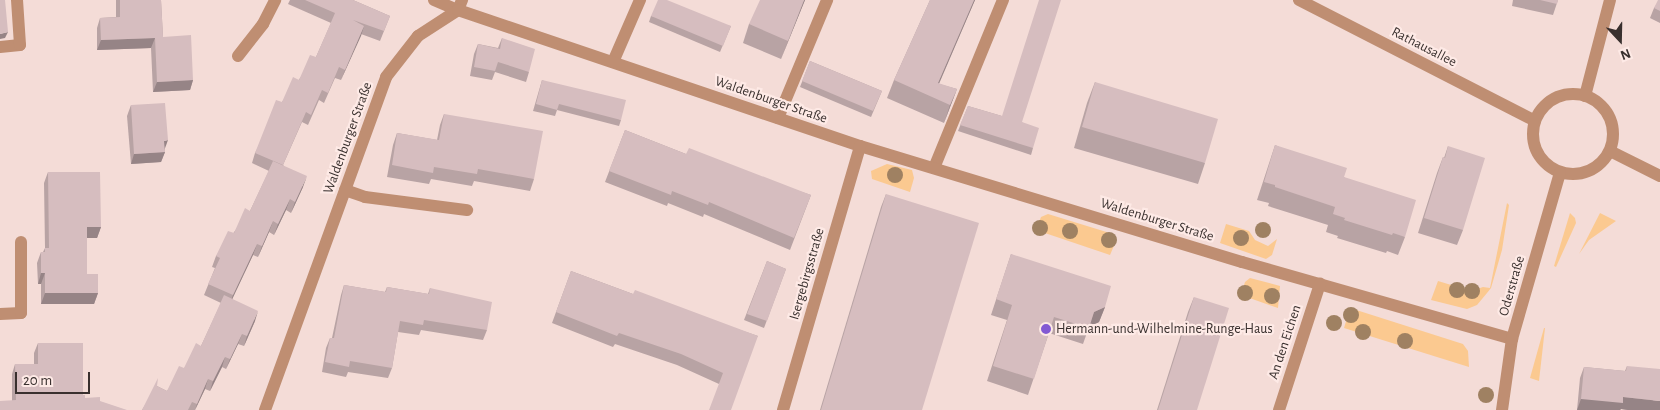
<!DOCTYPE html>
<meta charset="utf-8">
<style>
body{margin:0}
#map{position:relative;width:1660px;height:410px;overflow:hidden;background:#f4dcd7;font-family:"Alegreya Sans",sans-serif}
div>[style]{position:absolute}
.green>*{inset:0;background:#fbc990}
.minor>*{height:12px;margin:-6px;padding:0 6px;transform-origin:6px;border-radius:6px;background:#bf8e72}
.minor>.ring{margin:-6px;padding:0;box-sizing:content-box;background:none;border:12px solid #bf8e72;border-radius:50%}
.trees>*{width:16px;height:16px;margin:-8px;border-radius:50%;background:#9f8162}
.wall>*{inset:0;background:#b8a3a4}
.shaded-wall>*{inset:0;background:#968486}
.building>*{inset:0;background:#d6bdbf}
.dots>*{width:14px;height:14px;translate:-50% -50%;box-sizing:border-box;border:2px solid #feeae6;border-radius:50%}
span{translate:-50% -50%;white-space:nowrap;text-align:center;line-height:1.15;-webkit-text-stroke:4.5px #feeae6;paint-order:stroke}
.street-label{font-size:14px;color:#39302e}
.poi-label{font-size:14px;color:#39302e}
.left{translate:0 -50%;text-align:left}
.north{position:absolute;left:1595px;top:15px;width:50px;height:50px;-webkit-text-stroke:4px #feeae6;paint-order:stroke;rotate:159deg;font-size:14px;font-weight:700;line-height:20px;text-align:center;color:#39302e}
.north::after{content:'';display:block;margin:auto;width:18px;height:22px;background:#39302e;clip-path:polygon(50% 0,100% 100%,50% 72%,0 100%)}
.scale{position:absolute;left:15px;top:372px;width:75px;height:22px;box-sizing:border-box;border:2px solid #39302e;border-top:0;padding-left:6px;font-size:15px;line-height:18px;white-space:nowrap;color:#39302e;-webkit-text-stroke:4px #feeae6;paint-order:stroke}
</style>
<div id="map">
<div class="green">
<div style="clip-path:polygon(887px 164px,912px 170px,914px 178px,910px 192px,872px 179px,871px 171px)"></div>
<div style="clip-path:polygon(1507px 203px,1509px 205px,1502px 250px,1491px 288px,1487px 293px,1477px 305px,1467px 309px,1431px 300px,1438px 281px,1471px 291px,1483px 287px,1490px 288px)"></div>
<div style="clip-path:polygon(1570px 213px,1575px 218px,1576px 223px,1556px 267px,1554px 266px)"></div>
<div style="clip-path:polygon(1600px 213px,1616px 221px,1589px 240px,1579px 254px)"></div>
<div style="clip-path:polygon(1048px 214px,1113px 234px,1116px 241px,1110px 255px,1036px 230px,1041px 217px)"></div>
<div style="clip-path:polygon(1226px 224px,1249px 231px,1255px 240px,1268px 246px,1277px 239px,1272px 255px,1266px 259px,1220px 243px)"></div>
<div style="clip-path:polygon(1250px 278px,1280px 286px,1278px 308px,1241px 295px,1245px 282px)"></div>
<div style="clip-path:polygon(1350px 308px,1463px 344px,1468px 351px,1469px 367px,1344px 328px)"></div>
<div style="clip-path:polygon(1544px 328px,1545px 328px,1539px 381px,1530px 378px)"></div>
</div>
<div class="minor">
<div style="left:434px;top:0;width:26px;rotate:23deg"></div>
<div style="left:458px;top:10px;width:11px;rotate:-68deg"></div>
<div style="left:1299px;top:0;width:265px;rotate:27.1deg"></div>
<div style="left:0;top:47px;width:20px;rotate:-6deg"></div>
<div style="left:20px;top:45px;width:45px;rotate:-93.8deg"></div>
<div style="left:238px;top:56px;width:41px;rotate:-52deg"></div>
<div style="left:263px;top:24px;width:27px;rotate:-63deg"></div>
<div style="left:613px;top:62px;width:68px;rotate:-66.5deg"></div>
<div class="ring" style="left:1533px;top:94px;width:68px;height:68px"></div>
<div style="left:1585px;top:96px;width:99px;rotate:-75.4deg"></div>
<div style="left:778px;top:118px;width:128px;rotate:-67.4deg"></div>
<div style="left:1610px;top:151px;width:56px;rotate:26.6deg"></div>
<div style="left:934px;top:168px;width:182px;rotate:-67.7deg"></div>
<div style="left:345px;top:190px;width:21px;rotate:19deg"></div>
<div style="left:365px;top:197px;width:103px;rotate:7.3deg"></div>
<div style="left:0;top:314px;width:21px;rotate:-3deg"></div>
<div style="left:21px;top:313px;width:71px;rotate:-90deg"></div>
<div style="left:265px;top:410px;width:354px;rotate:-70deg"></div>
<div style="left:386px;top:77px;width:52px;rotate:-52deg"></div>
<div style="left:418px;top:36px;width:48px;rotate:-33deg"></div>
<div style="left:458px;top:10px;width:424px;rotate:18.7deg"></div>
<div style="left:860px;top:146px;width:399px;rotate:16.9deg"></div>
<div style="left:1242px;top:262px;width:281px;rotate:15.9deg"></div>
<div style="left:783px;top:410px;width:275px;rotate:-73.7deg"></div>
<div style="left:1279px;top:410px;width:133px;rotate:-72deg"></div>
<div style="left:1502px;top:410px;width:72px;rotate:-82deg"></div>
<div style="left:1512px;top:339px;width:173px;rotate:-73.9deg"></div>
</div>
<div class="trees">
<div style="left:895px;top:175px"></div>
<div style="left:1040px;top:228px"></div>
<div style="left:1263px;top:230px"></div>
<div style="left:1070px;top:231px"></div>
<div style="left:1241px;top:238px"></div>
<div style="left:1109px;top:240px"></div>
<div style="left:1457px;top:290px"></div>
<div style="left:1472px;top:291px"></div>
<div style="left:1245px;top:293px"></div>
<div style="left:1272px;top:296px"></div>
<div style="left:1351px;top:315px"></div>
<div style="left:1334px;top:323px"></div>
<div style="left:1363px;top:332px"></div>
<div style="left:1405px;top:341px"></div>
<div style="left:1486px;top:395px"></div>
</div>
<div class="wall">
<div style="clip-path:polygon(116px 0,161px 0,163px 37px,193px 80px,190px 90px,153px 92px,151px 48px,97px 50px,97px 28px,100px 18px,116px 17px)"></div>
<div style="clip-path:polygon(290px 0,353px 0,390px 16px,380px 41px,361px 34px,341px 80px,335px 78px,324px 103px,319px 100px,308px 125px,302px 122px,283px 165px,303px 187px,291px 213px,286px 210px,274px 235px,269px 232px,258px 257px,253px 255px,232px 299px,255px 321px,244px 346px,238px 344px,226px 369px,222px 367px,210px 391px,205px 389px,195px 410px,142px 410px,157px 386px,167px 391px,201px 346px,221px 303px,204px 295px,215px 268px,212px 267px,216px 256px,250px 211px,269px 171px,252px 163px,255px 153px,282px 102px,316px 57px,331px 23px,288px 4px)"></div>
<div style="clip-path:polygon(805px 0,781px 59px,743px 43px,749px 24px)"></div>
<div style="clip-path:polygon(930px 0,975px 0,939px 84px,957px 89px,944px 123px,887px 98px,894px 80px)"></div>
<div style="clip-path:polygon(1513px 0,1558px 0,1553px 15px,1512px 6px)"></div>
<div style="clip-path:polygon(1660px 0,1660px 23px,1650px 18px,1654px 8px)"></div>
<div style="clip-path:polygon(651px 16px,731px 26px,720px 52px,649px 22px)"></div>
<div style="clip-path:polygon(502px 38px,529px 72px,526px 82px,495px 72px,492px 80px,470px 76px,474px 54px,478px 44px,498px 48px)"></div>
<div style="clip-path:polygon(810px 61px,882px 91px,871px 117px,800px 87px)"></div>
<div style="clip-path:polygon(542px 80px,621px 120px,619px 126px,557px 110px,555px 116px,533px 111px)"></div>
<div style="clip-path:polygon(1095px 82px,1205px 163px,1198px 184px,1074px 148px,1087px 103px)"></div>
<div style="clip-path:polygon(131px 105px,164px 149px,165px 152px,161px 162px,131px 164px,127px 116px)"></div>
<div style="clip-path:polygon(968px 106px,1022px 122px,1033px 148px,1031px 155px,958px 131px)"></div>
<div style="clip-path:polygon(444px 114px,534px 179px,530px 191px,474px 181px,472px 186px,431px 179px,429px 184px,387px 177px,393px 145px,397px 133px,437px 140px,440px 125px)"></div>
<div style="clip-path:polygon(625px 130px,686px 154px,811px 195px,790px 250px,704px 214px,703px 217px,668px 203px,667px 206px,605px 182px)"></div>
<div style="clip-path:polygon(1275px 145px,1344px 177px,1405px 237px,1398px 255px,1387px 251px,1386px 253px,1337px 238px,1338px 236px,1326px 232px,1328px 225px,1268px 206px,1269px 203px,1257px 200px)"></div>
<div style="clip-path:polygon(1448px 146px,1463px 230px,1457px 245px,1418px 233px,1437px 173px,1443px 157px,1444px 158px)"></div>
<div style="clip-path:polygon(48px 172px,101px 227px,97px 238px,87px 238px,87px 274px,98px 293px,94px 304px,41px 304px,41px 284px,38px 284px,37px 263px,41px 252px,43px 252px,45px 248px,44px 183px)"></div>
<div style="clip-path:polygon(886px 194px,922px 410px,820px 410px,881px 207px)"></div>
<div style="clip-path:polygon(1011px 254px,1105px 307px,1099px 322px,1089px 327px,1083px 344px,1049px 333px,1028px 395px,987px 381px,1007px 320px,991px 315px)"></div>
<div style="clip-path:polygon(767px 261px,786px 269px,764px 328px,744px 320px)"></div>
<div style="clip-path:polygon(571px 271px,633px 294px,758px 336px,719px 384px,677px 365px,615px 344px,613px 347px,552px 323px)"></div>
<div style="clip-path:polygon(344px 285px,385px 292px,387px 287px,428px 294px,430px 288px,487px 330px,483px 340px,421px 330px,419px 335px,398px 332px,392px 368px,388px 378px,348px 372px,346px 377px,322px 372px,326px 348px,330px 338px,332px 338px,341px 295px)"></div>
<div style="clip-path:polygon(1194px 297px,1197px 410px,1157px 410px,1188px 312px)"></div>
<div style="clip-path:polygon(38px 343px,85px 398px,100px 401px,12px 401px,12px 374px,15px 364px,34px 364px,34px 353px)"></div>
<div style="clip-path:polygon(1627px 366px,1660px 410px,1628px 410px,1621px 409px,1620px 410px,1577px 410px,1580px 378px,1584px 367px,1625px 371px)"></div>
</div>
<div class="shaded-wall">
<div style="clip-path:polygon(804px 0,805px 0,781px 59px,788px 41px)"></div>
<div style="clip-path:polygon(974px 0,975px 0,933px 97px,938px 83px)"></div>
<div style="clip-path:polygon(364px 26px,361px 36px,341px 80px,345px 70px)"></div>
<div style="clip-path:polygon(8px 32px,5px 38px,0 39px,0 34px)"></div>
<div style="clip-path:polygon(155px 38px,151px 48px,97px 50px,101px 40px)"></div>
<div style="clip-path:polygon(193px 80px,190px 90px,153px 92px,157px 82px)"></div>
<div style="clip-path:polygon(957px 89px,950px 107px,944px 123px,950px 105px)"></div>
<div style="clip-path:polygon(168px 140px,164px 151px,164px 141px)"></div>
<div style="clip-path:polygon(165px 152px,161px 162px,131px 164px,134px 154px)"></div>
<div style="clip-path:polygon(307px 176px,303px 187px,291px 213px,295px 202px)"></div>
<div style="clip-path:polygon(290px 199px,286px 210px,274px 235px,278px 224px)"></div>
<div style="clip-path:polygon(273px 221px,269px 232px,258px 257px,262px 246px)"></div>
<div style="clip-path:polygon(87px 227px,101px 227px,97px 238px,83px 238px)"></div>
<div style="clip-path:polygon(257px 244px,253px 255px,229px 306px,233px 295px)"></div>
<div style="clip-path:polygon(41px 273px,45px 273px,41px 284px,38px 284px)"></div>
<div style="clip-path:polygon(45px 293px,98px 293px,94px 304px,41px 304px)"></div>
<div style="clip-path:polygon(1105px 307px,1099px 322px,1088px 328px,1094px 312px)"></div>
<div style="clip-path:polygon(258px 311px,255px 321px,244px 346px,247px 336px)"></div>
<div style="clip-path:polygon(242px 334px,238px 344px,226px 369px,230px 359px)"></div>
<div style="clip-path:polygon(225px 357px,222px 367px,210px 391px,213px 381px)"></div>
<div style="clip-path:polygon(208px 379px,205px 389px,195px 410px,197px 404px)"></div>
<div style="clip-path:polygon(1623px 397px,1660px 401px,1660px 410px,1628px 410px,1621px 409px,1620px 410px,1577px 410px,1581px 399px)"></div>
</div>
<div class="building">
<div style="clip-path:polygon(0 0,5px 0,8px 32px,0 34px)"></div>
<div style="clip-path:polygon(120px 0,161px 0,163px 37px,191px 35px,193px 80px,157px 82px,155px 38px,101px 40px,100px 18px,120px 17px)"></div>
<div style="clip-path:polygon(305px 0,353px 0,390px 16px,384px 31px,353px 20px,364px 26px,345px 70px,339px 67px,328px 93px,322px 90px,311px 115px,306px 112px,283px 165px,255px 153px,276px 100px,282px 102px,293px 77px,299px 80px,310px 55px,316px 57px,335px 13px)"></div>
<div style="clip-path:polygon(658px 0,667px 0,731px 26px,723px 46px,651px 16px)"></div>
<div style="clip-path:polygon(760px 0,804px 0,788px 41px,749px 24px)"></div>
<div style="clip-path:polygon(930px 0,974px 0,938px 83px,957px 89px,950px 105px,894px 80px)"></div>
<div style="clip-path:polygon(1039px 0,1061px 0,1022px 122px,1039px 128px,1033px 148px,960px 125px,968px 106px,1002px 116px)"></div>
<div style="clip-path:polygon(1540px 0,1558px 0,1557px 4px)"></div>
<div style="clip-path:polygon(1658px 0,1660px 0,1660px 11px,1654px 8px)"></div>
<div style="clip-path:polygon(502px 38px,535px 49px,529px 72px,498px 62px,495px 71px,474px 67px,478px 44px,500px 49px)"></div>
<div style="clip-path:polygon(810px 61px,882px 91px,873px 111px,802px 81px)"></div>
<div style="clip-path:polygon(542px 80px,626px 100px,621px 120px,559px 104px,557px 110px,536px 104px)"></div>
<div style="clip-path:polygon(1095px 82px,1218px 119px,1205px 163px,1082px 127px)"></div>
<div style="clip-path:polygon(165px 103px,168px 140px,164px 141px,165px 152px,134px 154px,131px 105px)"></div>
<div style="clip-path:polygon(444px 114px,543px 131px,534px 179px,478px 169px,477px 174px,434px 167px,433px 173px,392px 165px,397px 133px,439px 140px)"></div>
<div style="clip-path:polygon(625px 130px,686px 154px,689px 148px,811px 195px,794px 238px,709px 202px,708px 205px,672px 191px,671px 195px,609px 171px)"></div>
<div style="clip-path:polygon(1275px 145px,1347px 168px,1344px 177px,1416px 200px,1405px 237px,1393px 233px,1392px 235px,1344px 220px,1345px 218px,1333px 214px,1335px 207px,1275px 187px,1275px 185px,1264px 182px)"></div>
<div style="clip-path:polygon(1448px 146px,1485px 158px,1463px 230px,1424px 218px,1443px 157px,1445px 158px)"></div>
<div style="clip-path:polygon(273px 161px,307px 176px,295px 202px,290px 199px,278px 224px,273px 221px,262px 246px,257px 244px,233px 295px,208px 284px,220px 258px,216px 256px,228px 231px,234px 233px,245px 208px,250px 211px)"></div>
<div style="clip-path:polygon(48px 172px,100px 172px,101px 227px,87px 227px,87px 274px,98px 274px,98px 293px,45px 293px,45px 273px,41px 273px,41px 252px,45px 252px,45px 248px,49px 248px)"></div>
<div style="clip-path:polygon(886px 194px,979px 223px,922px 410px,821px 410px)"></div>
<div style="clip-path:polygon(1011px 254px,1111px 286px,1105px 307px,1094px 312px,1089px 328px,1054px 317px,1034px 379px,993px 366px,1012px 305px,996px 299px)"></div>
<div style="clip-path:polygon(767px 261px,786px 269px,767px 321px,747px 314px)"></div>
<div style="clip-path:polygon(571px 271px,633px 294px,635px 290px,758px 336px,731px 410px,709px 410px,723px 373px,681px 354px,619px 333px,617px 336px,556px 312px)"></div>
<div style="clip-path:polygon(344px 285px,386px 292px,387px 287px,429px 294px,430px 288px,492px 302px,487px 330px,424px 320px,423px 325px,400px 321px,392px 368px,350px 361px,349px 367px,325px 362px,330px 338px,334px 338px)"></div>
<div style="clip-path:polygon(224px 295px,258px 311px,247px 336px,242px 334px,230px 359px,225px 357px,213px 381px,208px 379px,197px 404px,192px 402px,188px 410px,142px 410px,158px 378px,157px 386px,167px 391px,179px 366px,184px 368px,196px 343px,201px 346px)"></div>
<div style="clip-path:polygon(1194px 297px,1229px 308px,1197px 410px,1158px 410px)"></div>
<div style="clip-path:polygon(38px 343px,83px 343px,83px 395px,85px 395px,85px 398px,100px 397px,100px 401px,127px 410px,0 410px,0 401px,16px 400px,15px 364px,38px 364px)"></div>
<div style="clip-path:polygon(1627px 366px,1660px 369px,1660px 401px,1623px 397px,1623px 403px,1581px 399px,1584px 367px,1626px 371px)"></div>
</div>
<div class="dots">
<div style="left:1046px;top:329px;background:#8359d3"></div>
</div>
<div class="street-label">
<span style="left:1424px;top:47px;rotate:27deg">Rathausallee</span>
<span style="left:771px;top:100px;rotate:19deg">Waldenburger Straße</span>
<span style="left:348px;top:138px;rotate:-70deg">Waldenburger Straße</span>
<span style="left:1157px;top:220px;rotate:17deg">Waldenburger Straße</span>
<span style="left:807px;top:274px;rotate:-74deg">Isergebirgsstraße</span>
<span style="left:1512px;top:286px;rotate:-74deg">Oderstraße</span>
<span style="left:1285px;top:342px;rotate:-72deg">An den Eichen</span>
</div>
<div class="poi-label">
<span class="left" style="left:1056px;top:329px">Hermann-und-Wilhelmine-Runge-Haus</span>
</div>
<div class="north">N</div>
<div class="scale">20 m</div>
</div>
